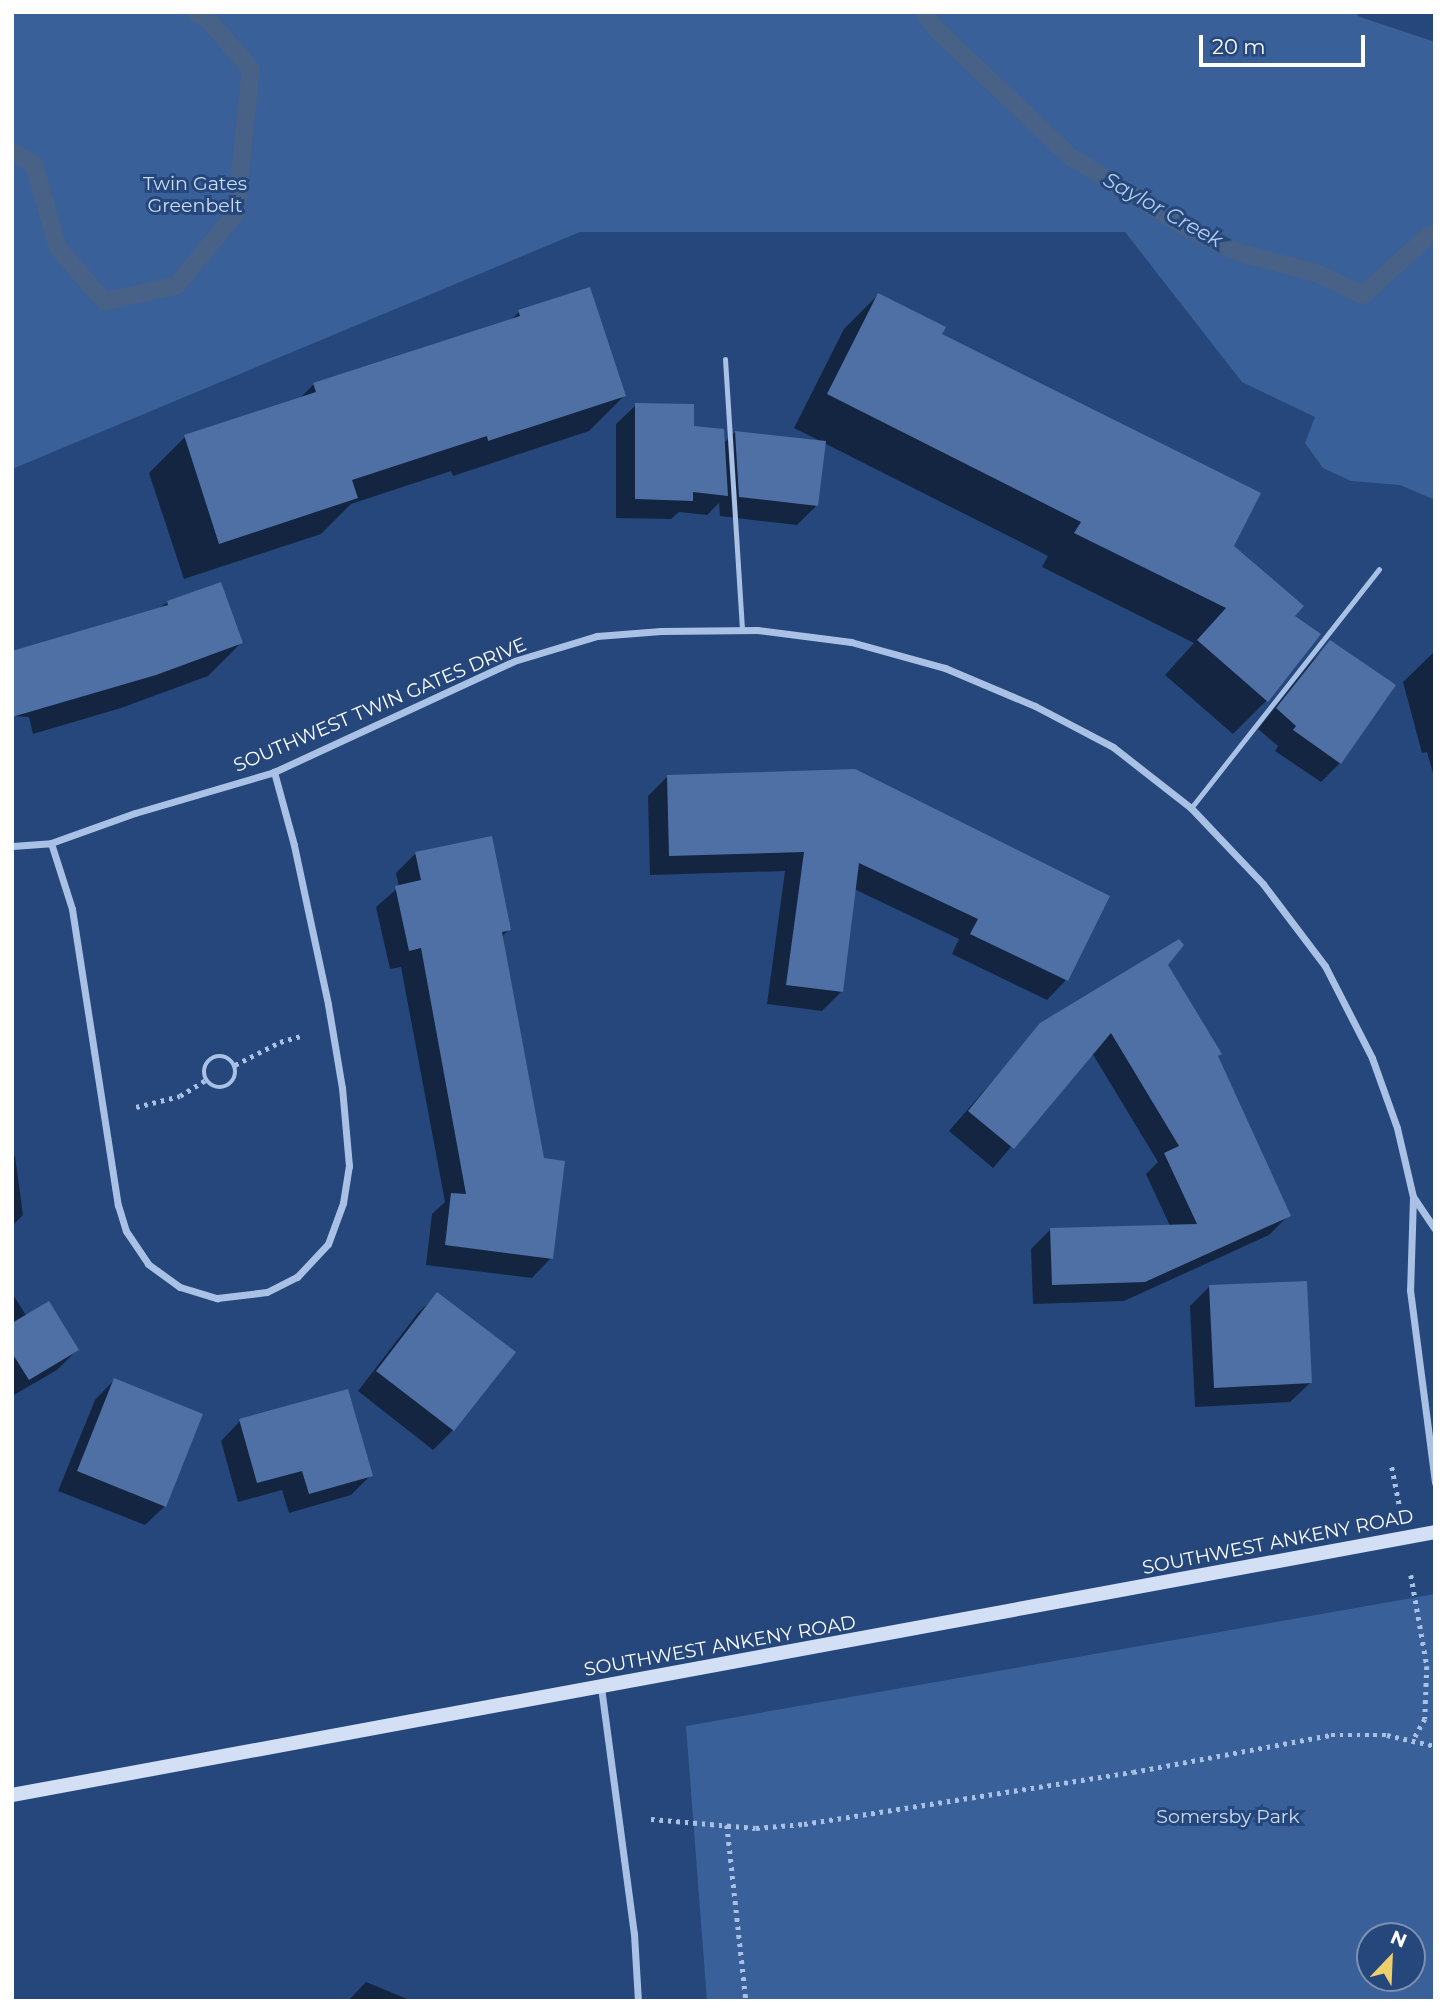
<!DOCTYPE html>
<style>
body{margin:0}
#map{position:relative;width:1447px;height:2013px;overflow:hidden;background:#25477b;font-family:Montserrat,sans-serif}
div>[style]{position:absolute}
.green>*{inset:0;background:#396099}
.shadow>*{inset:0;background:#0007}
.stream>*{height:18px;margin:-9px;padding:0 9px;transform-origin:9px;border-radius:9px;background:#486187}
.building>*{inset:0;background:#4e70a4}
.path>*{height:4.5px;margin-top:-2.25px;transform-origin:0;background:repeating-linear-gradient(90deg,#a9c1e4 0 3.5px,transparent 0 8.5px)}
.path>.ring{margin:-2.25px;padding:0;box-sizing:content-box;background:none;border:4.5px solid #a9c1e4;border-radius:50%}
.lane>*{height:5px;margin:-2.5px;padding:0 2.5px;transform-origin:2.5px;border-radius:2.5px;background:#a9c1e4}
.street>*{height:7px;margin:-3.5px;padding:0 3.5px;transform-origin:3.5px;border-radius:3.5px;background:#a9c1e4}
.secondary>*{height:14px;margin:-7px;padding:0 7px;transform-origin:7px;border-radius:7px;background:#d2dff4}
span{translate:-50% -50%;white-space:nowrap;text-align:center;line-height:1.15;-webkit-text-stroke:6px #25477b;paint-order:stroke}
.park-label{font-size:19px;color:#ccdcf4}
.street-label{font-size:19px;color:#fff}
.water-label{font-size:21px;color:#b4cbec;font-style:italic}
.frame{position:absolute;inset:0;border:14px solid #fff;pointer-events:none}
.north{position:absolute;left:1356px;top:1922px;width:70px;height:70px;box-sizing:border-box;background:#25477b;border:2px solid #7c91b0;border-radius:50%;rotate:23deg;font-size:19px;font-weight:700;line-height:28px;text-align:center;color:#fff}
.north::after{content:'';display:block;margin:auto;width:24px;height:32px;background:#eecf6e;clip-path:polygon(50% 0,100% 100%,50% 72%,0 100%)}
.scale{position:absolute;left:1199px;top:35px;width:166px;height:32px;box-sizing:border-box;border:4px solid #fff;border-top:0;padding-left:9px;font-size:21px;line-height:24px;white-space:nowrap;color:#fff;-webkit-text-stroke:5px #25477b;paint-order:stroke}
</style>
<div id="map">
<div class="green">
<div style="clip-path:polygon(12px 12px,1354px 12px,1360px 17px,1435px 42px,1435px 500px,1400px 485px,1351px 481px,1323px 468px,1305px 443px,1315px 417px,1242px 382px,1125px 232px,580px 232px,12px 469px)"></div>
<div style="clip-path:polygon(evenodd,1435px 1594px,1435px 2001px,707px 2001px,686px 1726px,1435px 1594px,1370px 1936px,1412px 1936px,1412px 1978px,1370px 1978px,1370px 1936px)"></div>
</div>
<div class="shadow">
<div style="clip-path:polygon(878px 295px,940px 335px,1232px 546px,1293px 616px,1267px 700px,1233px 734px,1165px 675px,1194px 643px,1042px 567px,1048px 556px,824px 443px,817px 505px,797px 525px,720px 516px,719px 503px,707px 515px,679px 512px,671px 519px,616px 518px,616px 424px,636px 405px,723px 444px,735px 432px,820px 441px,794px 428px,844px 329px)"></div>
<div style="clip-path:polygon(519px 312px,624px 396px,589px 431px,453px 476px,451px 471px,351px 504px,321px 534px,184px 579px,149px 473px,185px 437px,299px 399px,314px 384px,510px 321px)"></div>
<div style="clip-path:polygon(12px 577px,14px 577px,12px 607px)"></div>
<div style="clip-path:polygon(168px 602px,241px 643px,208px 676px,121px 708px,33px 734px,29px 717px,12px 716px)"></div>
<div style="clip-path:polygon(1330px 642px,1340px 763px,1321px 782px,1275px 751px,1278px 746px,1258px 729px,1311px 662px)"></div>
<div style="clip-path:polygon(1435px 651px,1435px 780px,1427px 752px,1422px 753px,1403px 682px)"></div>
<div style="clip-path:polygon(855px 771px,1066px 980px,1047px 1000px,952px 954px,959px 939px,854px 889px,841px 992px,822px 1011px,767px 1004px,785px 871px,650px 875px,648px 796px,667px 777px)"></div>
<div style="clip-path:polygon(416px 853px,509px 929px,502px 937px,551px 1258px,532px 1278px,426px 1265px,432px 1214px,445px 1202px,401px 967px,390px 969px,376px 907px,399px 887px,396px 873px)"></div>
<div style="clip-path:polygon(1166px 964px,1216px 1057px,1289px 1215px,1269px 1235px,1124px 1301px,1033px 1304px,1031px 1249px,1050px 1230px,1170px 1226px,1146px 1174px,1158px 1162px,1092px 1053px,993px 1168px,949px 1131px,1041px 1025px)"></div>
<div style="clip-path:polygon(15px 1156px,23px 1215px,12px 1226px,12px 1157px)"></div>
<div style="clip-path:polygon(1209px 1287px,1310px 1383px,1290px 1402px,1195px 1407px,1190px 1306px)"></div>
<div style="clip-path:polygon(12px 1293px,27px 1317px,77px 1350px,57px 1370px,12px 1396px)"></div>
<div style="clip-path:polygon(438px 1294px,453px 1430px,433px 1450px,358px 1391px,418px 1313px)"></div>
<div style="clip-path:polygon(114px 1380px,165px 1506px,145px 1525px,58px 1491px,95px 1400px)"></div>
<div style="clip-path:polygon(240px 1421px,371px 1475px,351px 1495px,289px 1513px,282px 1490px,238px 1502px,221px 1441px)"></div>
<div style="clip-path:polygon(366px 1982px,412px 2001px,348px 2001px)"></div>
</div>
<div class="stream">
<div style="left:924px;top:12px;width:24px;rotate:54deg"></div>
<div style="left:938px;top:31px;width:183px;rotate:43.5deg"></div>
<div style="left:1071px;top:157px;width:134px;rotate:31.6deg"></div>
<div style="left:1185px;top:227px;width:61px;rotate:25.3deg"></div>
<div style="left:1240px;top:253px;width:79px;rotate:14.7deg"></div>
<div style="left:1316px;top:273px;width:52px;rotate:25.1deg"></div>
<div style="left:1363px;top:295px;width:88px;rotate:-42.2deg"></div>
<div style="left:1428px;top:236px;width:7px;rotate:-16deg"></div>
<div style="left:12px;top:152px;width:25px;rotate:29deg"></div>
<div style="left:34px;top:164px;width:87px;rotate:74.1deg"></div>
<div style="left:58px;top:248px;width:70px;rotate:49deg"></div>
<div style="left:104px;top:301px;width:74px;rotate:-11.8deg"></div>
<div style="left:176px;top:286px;width:94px;rotate:-50.6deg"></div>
<div style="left:236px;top:213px;width:145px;rotate:-84.1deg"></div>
<div style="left:251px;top:69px;width:61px;rotate:-131deg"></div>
<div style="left:211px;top:23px;width:19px;rotate:-145deg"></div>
</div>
<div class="building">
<div style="clip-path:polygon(590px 287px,626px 396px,488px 441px,487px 436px,352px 480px,358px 498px,219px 544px,184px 435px,316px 392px,313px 383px,520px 316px,518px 310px)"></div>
<div style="clip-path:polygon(878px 293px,946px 327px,942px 334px,1261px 493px,1234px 546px,1304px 606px,1295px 616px,1321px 634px,1268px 702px,1197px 640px,1226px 608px,1074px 533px,1081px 522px,827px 394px)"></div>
<div style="clip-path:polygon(635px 403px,694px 404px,694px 426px,724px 429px,728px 496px,693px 492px,693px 501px,635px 499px)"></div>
<div style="clip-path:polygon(735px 431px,826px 441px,818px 506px,739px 497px)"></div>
<div style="clip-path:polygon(221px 582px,243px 643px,156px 675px,12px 717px,12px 651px,168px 605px,167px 601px)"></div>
<div style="clip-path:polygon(1330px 640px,1396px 685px,1341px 764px,1293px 730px,1296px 726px,1276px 708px)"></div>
<div style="clip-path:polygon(855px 769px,1110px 896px,1068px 981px,970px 934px,978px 919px,859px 863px,843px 992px,786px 985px,804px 852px,669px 856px,667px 775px)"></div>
<div style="clip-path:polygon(492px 836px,511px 930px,502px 932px,544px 1158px,565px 1161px,553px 1259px,445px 1245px,451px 1193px,466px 1194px,421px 948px,409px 951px,395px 886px,421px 880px,415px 852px)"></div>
<div style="clip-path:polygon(1179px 939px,1184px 945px,1168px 965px,1222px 1054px,1218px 1056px,1291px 1216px,1145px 1282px,1052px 1285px,1050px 1228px,1197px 1224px,1164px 1153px,1179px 1146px,1111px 1033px,1014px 1149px,968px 1111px,1040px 1023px)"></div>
<div style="clip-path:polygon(1307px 1281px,1312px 1383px,1214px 1388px,1209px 1285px)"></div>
<div style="clip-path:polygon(437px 1292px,516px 1352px,454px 1431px,376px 1371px)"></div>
<div style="clip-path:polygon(49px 1301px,79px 1350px,29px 1380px,12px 1353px,12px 1323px)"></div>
<div style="clip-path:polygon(114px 1378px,203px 1414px,166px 1507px,77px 1471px)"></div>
<div style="clip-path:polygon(348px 1389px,373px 1476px,309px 1494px,302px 1471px,257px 1483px,239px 1419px)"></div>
</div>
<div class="path">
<div class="ring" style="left:204px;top:1056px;width:27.5px;height:27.5px"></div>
<div style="left:235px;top:1065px;width:51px;rotate:-27.1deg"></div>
<div style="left:280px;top:1042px;width:22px;rotate:-16deg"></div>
<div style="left:136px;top:1107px;width:45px;rotate:-14deg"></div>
<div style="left:180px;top:1096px;width:31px;rotate:-32deg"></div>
<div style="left:1392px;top:1467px;width:38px;rotate:79deg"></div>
<div style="left:1411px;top:1575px;width:92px;rotate:80deg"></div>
<div style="left:1427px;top:1666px;width:53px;rotate:92.2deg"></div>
<div style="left:1425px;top:1719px;width:25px;rotate:119deg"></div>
<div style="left:651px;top:1819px;width:105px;rotate:4.9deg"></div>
<div style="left:756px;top:1828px;width:48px;rotate:-4.8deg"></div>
<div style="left:804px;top:1824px;width:333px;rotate:-9deg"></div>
<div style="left:1133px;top:1772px;width:201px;rotate:-10.6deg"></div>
<div style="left:1331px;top:1735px;width:56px"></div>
<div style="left:1387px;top:1735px;width:49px;rotate:12.9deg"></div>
<div style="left:727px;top:1825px;width:177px;rotate:83.8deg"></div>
</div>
<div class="lane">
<div style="left:725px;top:359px;width:272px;rotate:86.4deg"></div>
<div style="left:1191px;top:808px;width:304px;rotate:-51.8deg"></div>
</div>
<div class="street">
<div style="left:51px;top:843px;width:69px;rotate:72.3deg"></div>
<div style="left:72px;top:909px;width:300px;rotate:81.2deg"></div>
<div style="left:118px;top:1205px;width:27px;rotate:73deg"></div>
<div style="left:126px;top:1231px;width:40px;rotate:56deg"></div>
<div style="left:148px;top:1264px;width:39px;rotate:36deg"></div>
<div style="left:180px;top:1287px;width:39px;rotate:17deg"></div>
<div style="left:217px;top:1298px;width:50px;rotate:-6.8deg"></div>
<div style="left:267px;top:1292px;width:34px;rotate:-27deg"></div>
<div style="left:297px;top:1277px;width:45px;rotate:-46.8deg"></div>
<div style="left:328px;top:1244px;width:44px;rotate:-69.9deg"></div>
<div style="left:343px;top:1203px;width:37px;rotate:-81deg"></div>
<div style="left:349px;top:1166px;width:78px;rotate:-95.1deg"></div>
<div style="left:342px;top:1088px;width:85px;rotate:-99.5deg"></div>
<div style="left:328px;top:1004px;width:163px;rotate:-102.1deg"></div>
<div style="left:294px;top:845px;width:76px;rotate:-105.3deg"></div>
<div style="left:12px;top:846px;width:39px;rotate:-4deg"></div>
<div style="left:51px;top:843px;width:89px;rotate:-19.7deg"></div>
<div style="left:135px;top:813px;width:145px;rotate:-16.4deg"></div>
<div style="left:274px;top:772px;width:264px;rotate:-24.8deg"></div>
<div style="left:514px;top:661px;width:87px;rotate:-16.8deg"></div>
<div style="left:597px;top:636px;width:64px;rotate:-4.5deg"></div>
<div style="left:661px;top:631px;width:96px;rotate:-0.6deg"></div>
<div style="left:757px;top:630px;width:95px;rotate:7.3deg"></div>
<div style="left:851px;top:642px;width:98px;rotate:15.5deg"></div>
<div style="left:945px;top:668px;width:98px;rotate:22.9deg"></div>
<div style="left:1035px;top:706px;width:88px;rotate:27.7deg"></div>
<div style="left:1113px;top:747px;width:99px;rotate:38deg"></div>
<div style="left:1191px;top:808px;width:105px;rotate:46.5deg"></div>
<div style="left:1263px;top:884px;width:103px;rotate:52.9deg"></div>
<div style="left:1325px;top:966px;width:103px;rotate:62.9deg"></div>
<div style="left:1372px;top:1058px;width:74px;rotate:70.3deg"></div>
<div style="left:1397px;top:1128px;width:71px;rotate:76.9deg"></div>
<div style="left:1413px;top:1197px;width:93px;rotate:91.8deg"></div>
<div style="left:1410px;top:1290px;width:194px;rotate:82.6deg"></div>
<div style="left:1414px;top:1198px;width:37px;rotate:56deg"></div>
<div style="left:601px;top:1687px;width:249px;rotate:82.4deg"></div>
<div style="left:634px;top:1934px;width:67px;rotate:86.6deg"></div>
</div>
<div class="secondary">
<div style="left:12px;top:1795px;width:1447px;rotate:-10.47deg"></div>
</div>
<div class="park-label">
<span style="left:195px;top:195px">Twin Gates<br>Greenbelt</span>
<span style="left:1228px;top:1817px">Somersby Park</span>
</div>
<div class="street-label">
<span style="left:380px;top:705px;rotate:-23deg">SOUTHWEST TWIN GATES DRIVE</span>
<span style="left:1278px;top:1542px;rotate:-11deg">SOUTHWEST ANKENY ROAD</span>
<span style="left:720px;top:1646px;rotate:-10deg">SOUTHWEST ANKENY ROAD</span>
</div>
<div class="water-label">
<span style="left:1163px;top:210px;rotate:29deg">Saylor Creek</span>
</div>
<div class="frame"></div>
<div class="north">N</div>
<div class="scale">20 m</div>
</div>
